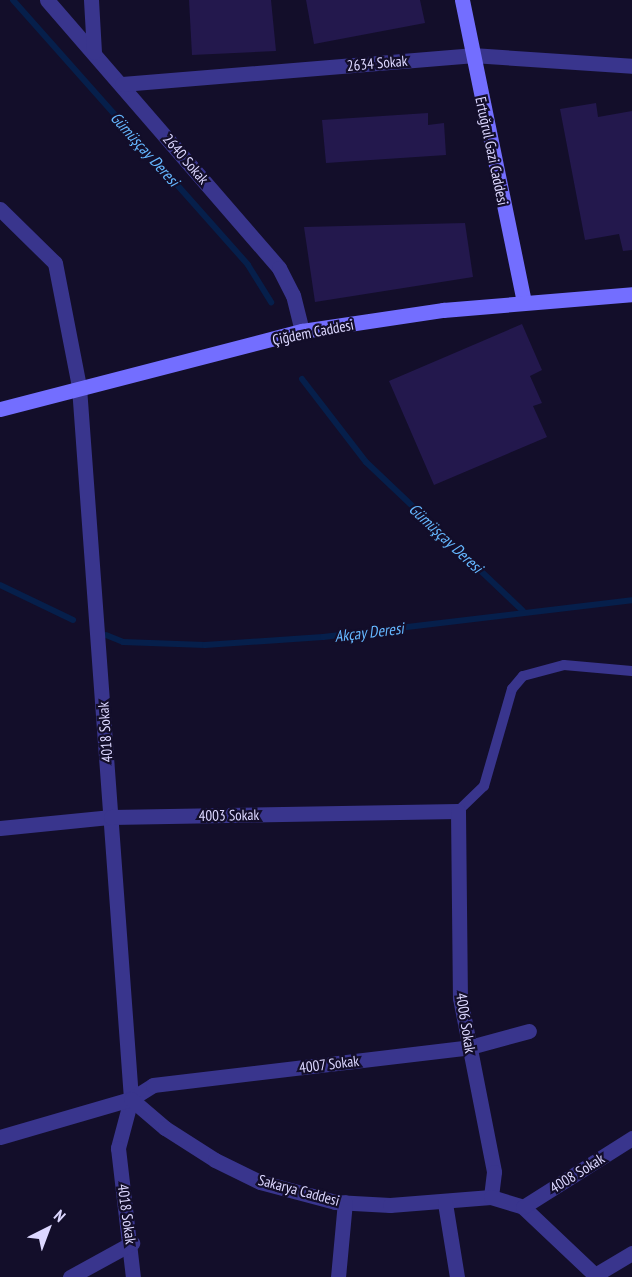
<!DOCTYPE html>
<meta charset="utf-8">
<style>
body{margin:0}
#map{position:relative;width:632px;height:1277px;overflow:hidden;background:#130e2a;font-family:"PT Sans Narrow",sans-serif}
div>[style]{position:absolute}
.stream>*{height:6px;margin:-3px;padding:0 3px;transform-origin:3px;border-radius:3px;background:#061f4b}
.building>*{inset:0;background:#23184d}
.lane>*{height:10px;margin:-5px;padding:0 5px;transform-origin:5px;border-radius:5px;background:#39358d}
.street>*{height:15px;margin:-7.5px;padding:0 7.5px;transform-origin:7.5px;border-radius:7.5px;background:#39358d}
.secondary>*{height:15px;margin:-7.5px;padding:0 7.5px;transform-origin:7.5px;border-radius:7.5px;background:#736eff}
span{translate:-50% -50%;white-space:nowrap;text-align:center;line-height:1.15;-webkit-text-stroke:4.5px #130e2a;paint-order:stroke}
.street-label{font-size:15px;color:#dcd7ff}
.water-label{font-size:16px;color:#65b7ff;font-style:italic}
.north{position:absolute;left:18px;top:1199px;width:60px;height:60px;-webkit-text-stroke:4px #130e2a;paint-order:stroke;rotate:42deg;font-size:16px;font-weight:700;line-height:24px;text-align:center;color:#dcd7ff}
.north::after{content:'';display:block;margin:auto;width:21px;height:27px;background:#dcd7ff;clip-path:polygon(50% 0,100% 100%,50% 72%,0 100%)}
</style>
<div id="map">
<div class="stream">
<div style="left:13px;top:0;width:354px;rotate:48.4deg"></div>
<div style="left:248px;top:265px;width:44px;rotate:58.1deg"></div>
<div style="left:302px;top:379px;width:105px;rotate:52.4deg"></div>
<div style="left:366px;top:462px;width:216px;rotate:43.5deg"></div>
<div style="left:0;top:585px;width:81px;rotate:25.6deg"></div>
<div style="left:106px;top:635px;width:18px;rotate:22deg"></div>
<div style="left:123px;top:642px;width:82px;rotate:2.1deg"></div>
<div style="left:205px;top:645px;width:118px;rotate:-3.9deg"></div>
<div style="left:323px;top:637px;width:311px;rotate:-6.8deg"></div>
</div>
<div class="building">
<div style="clip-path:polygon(189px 0,271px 0,276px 51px,192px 55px)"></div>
<div style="clip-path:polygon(306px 0,420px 0,425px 23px,314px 44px)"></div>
<div style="clip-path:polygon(596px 103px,598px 117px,632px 111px,632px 250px,623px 251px,619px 234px,585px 240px,560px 109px)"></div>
<div style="clip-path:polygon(428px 113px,428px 125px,444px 123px,446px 155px,326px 163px,322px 120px)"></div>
<div style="clip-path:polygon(465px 223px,473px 277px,315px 302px,304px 227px)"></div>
<div style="clip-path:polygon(522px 324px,542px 370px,530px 376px,542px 403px,533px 406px,547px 437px,434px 485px,389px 381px)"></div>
</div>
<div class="lane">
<div style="left:458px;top:811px;width:36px;rotate:-44deg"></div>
<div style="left:484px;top:786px;width:101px;rotate:-73.9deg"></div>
<div style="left:512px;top:689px;width:17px;rotate:-50deg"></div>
<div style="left:523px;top:676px;width:42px;rotate:-15deg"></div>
<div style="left:564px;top:665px;width:68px;rotate:5deg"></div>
</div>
<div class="street">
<div style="left:47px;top:0;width:354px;rotate:49.1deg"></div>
<div style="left:279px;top:268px;width:30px;rotate:63deg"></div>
<div style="left:293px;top:295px;width:37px;rotate:76deg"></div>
<div style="left:91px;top:0;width:52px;rotate:86.7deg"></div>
<div style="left:122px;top:84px;width:351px;rotate:-4.7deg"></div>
<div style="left:472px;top:55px;width:160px;rotate:3.9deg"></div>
<div style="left:0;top:209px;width:77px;rotate:44.5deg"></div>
<div style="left:55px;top:263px;width:126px;rotate:79deg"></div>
<div style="left:79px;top:387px;width:714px;rotate:85.82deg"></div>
<div style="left:131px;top:1099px;width:51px;rotate:104.9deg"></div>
<div style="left:118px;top:1148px;width:130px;rotate:83.4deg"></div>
<div style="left:0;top:828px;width:112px;rotate:-5.7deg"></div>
<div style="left:111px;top:817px;width:347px;rotate:-1deg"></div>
<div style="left:458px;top:811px;width:187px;rotate:89.4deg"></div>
<div style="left:460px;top:998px;width:177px;rotate:78.9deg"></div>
<div style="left:494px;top:1172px;width:25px;rotate:97deg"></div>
<div style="left:131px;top:1099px;width:26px;rotate:-32deg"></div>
<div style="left:153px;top:1085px;width:319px;rotate:-6.8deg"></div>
<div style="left:470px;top:1047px;width:61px;rotate:-15.2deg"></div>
<div style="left:0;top:1137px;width:136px;rotate:-16.2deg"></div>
<div style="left:131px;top:1099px;width:45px;rotate:40.5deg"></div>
<div style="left:165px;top:1128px;width:59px;rotate:32.6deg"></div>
<div style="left:215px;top:1160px;width:50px;rotate:26.1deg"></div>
<div style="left:260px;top:1182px;width:78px;rotate:14.9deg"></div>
<div style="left:335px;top:1202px;width:55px;rotate:3.1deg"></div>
<div style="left:390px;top:1205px;width:101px;rotate:-4.5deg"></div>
<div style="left:491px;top:1197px;width:34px;rotate:17deg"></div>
<div style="left:523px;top:1207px;width:102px;rotate:43.4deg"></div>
<div style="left:445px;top:1203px;width:75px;rotate:80.8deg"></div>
<div style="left:523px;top:1207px;width:129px;rotate:-32.3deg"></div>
<div style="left:595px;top:1275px;width:43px;rotate:-30.7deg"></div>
<div style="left:70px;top:1277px;width:71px;rotate:-28.7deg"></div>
<div style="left:338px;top:1277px;width:75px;rotate:-84.7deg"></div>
</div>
<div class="secondary">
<div style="left:462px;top:0;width:307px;rotate:78.4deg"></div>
<div style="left:0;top:409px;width:312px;rotate:-14.5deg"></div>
<div style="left:302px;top:331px;width:143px;rotate:-8.5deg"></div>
<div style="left:443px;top:310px;width:190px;rotate:-4.8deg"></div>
</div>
<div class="street-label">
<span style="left:377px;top:63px;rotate:-5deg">2634 Sokak</span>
<span style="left:492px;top:151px;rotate:78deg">Ertuğrul Gazi Caddesi</span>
<span style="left:186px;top:159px;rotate:49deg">2640 Sokak</span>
<span style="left:313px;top:332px;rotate:-11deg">Çiğdem Caddesi</span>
<span style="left:105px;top:732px;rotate:-94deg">4018 Sokak</span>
<span style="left:229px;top:815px;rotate:-1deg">4003 Sokak</span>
<span style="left:466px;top:1023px;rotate:81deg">4006 Sokak</span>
<span style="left:329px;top:1064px;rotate:-7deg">4007 Sokak</span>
<span style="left:577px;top:1173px;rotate:-32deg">4008 Sokak</span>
<span style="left:299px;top:1190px;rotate:15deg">Sakarya Caddesi</span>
<span style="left:127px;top:1214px;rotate:82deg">4018 Sokak</span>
</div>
<div class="water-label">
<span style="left:145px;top:149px;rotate:48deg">Gümüşçay Deresi</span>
<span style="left:446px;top:538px;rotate:43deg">Gümüşçay Deresi</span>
<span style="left:369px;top:632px;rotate:-7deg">Akçay Deresi</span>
</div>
<div class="north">N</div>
</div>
